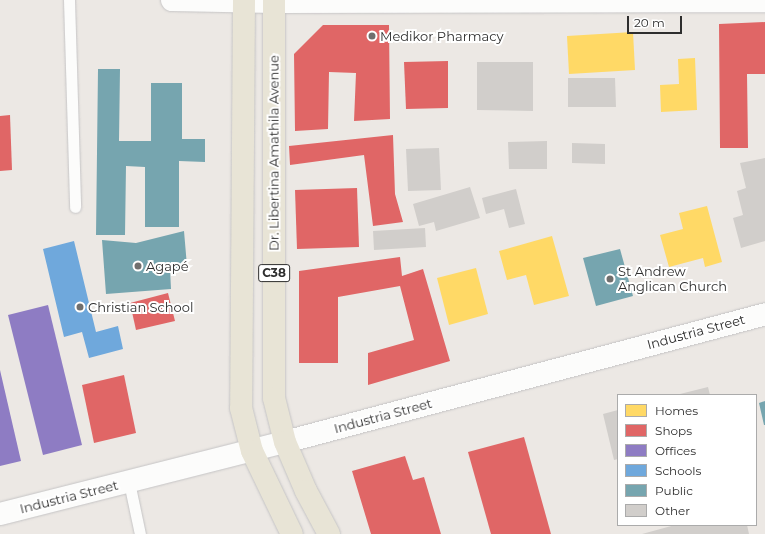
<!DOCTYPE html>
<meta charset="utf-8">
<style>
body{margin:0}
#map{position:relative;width:765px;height:534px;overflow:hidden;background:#ece8e4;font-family:Montserrat,sans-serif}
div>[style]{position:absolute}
.homes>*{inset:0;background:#ffd966}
.shops>*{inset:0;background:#e06666}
.offices>*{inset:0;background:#8e7cc3}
.schools>*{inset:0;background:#6fa8dc}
.public>*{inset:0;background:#76a5af}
.building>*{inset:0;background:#d1cecb}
.roads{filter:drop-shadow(0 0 1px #c5c4c5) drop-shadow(0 0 1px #c5c4c5)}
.service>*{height:11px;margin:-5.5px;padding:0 5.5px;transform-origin:5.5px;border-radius:5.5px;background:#fcfcfb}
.minor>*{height:22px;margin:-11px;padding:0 11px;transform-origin:11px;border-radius:11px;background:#fcfcfb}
.primary>*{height:22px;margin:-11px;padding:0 11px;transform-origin:11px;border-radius:11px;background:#e8e4d6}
.dots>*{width:11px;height:11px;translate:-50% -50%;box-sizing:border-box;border:2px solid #fff;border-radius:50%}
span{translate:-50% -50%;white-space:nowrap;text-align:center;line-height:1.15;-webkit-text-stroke:4px #fff;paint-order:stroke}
.shield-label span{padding:1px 3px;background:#fff;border:1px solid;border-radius:3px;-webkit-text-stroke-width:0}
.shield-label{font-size:12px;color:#2e2e2e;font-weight:700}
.poi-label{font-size:13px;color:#2e2e2e}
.left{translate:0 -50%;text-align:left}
.street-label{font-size:13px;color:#2e2e2e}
.legend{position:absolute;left:617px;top:394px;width:140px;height:132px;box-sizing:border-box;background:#fff;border:1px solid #ababab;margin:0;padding:5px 7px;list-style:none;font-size:12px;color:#2e2e2e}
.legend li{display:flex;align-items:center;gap:8px;height:20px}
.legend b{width:20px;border:1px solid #ababab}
.scale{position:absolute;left:627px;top:16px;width:55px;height:18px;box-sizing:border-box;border:2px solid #2e2e2e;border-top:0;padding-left:5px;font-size:12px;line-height:14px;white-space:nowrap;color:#2e2e2e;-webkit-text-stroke:3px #fff;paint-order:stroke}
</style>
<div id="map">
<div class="homes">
<div style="clip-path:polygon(633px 32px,635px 70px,569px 74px,567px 36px)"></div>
<div style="clip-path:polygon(695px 58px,697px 110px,661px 112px,660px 85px,679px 84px,678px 59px)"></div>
<div style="clip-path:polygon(707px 206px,722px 262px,705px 267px,703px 258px,669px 267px,660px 235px,683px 229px,679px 213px)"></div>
<div style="clip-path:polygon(552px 236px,569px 296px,534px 305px,526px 275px,507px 280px,499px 251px)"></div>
<div style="clip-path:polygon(476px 268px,488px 314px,449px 325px,437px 278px)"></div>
</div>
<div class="shops">
<div style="clip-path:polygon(765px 22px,765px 74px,747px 74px,748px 148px,720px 148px,719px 24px)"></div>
<div style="clip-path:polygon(323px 25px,389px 25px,390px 119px,354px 121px,356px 73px,329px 72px,328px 129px,295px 131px,294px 54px)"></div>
<div style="clip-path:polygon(448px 61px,448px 108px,406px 109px,404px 62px)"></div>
<div style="clip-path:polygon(10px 115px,12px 170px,0 171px,0 116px)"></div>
<div style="clip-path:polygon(393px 135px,395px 194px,403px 222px,373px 226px,364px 155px,290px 165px,289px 146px)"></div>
<div style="clip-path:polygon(357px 188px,359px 247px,297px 249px,295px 190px)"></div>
<div style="clip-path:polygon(400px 257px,402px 276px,423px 269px,450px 361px,368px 385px,368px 353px,414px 340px,400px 286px,338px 297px,338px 363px,299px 363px,299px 271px)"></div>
<div style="clip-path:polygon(168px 293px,175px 321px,136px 330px,130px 303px)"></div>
<div style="clip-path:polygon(124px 375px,136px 433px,94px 443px,82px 385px)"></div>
<div style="clip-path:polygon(524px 437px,551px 534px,491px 534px,468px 452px)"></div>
<div style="clip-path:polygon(405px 456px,413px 480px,424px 477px,441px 534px,371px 534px,352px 471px)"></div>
</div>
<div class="offices">
<div style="clip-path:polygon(48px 305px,82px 445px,43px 455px,8px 315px)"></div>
<div style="clip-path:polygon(0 370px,21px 461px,0 466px)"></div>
</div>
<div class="schools">
<div style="clip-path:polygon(74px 241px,96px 332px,118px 326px,123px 349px,89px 358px,82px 332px,64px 337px,43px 249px)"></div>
</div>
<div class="public">
<div style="clip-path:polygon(98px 69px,120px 69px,119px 141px,151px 141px,151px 83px,182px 83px,182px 139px,205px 139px,205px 162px,179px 161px,179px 227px,145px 227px,145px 167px,126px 166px,125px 235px,96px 235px)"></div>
<div style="clip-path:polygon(184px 231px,187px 266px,170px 269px,171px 289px,106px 294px,102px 240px,136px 243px)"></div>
<div style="clip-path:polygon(620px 249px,633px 296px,596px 306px,583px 258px)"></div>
<div style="clip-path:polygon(765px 401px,765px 425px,764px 425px,759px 403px)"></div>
</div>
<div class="building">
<div style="clip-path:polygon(477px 62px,533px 62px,533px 111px,477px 110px)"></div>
<div style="clip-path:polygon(568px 78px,615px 78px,616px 107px,568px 107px)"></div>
<div style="clip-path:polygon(547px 141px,547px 169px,509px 169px,508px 142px)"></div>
<div style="clip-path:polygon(572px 143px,605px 144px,605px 164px,572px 163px)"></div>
<div style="clip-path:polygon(439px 148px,441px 190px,408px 191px,406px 149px)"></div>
<div style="clip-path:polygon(765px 158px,765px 241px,741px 248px,733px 218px,743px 215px,737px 191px,746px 188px,740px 163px)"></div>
<div style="clip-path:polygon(470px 187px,480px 218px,436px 231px,434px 222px,419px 226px,413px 204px)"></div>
<div style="clip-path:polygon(516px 189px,525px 224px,509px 228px,504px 209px,486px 214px,482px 198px)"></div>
<div style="clip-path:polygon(425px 228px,426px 247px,374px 250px,373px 231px)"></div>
<div style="clip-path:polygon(708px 387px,710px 395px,680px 395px,680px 394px)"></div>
<div style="clip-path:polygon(618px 410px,618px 459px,614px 460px,603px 414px)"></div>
<div style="clip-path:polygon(675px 525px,747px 525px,749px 534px,642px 534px)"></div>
</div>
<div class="roads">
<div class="service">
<div style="left:69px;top:0;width:207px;rotate:88.3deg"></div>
<div style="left:129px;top:482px;width:53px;rotate:78.1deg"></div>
</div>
<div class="minor">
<div style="left:172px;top:0;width:102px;rotate:1.1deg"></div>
<div style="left:274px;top:2px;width:491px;rotate:-0.1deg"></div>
<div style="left:0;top:514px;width:294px;rotate:-14.2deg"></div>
<div style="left:285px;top:442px;width:497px;rotate:-14.9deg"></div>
</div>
<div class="primary">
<div style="left:244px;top:0;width:408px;rotate:90.4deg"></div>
<div style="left:241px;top:408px;width:44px;rotate:75.7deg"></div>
<div style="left:252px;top:451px;width:92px;rotate:64.3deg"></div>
<div style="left:274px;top:0;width:398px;rotate:90deg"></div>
<div style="left:274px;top:398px;width:45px;rotate:76deg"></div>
<div style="left:285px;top:442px;width:53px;rotate:66.8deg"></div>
<div style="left:306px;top:491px;width:49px;rotate:61.9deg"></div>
</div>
</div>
<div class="dots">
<div style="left:372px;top:36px;background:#706f6e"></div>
<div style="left:138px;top:266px;background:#706f6e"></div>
<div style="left:610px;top:279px;background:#706f6e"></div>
<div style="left:80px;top:307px;background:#706f6e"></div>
</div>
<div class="shield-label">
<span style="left:274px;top:273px">C38</span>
</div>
<div class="poi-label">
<span class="left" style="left:380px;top:36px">Medikor Pharmacy</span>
<span class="left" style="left:146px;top:266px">Agapé</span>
<span class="left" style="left:618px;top:279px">St Andrew<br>Anglican Church</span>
<span class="left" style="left:88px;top:307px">Christian School</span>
</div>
<div class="street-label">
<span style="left:274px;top:153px;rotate:-90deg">Dr. Libertina Amathila Avenue</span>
<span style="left:696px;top:332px;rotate:-15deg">Industria Street</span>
<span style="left:383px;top:416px;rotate:-15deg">Industria Street</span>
<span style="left:69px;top:497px;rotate:-14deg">Industria Street</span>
</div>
<ul class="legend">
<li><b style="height:11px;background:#ffd966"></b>Homes</li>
<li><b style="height:11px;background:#e06666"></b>Shops</li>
<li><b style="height:11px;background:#8e7cc3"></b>Offices</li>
<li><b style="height:11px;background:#6fa8dc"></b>Schools</li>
<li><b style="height:11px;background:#76a5af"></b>Public</li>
<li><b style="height:11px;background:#d1cecb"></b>Other</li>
</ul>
<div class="scale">20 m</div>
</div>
